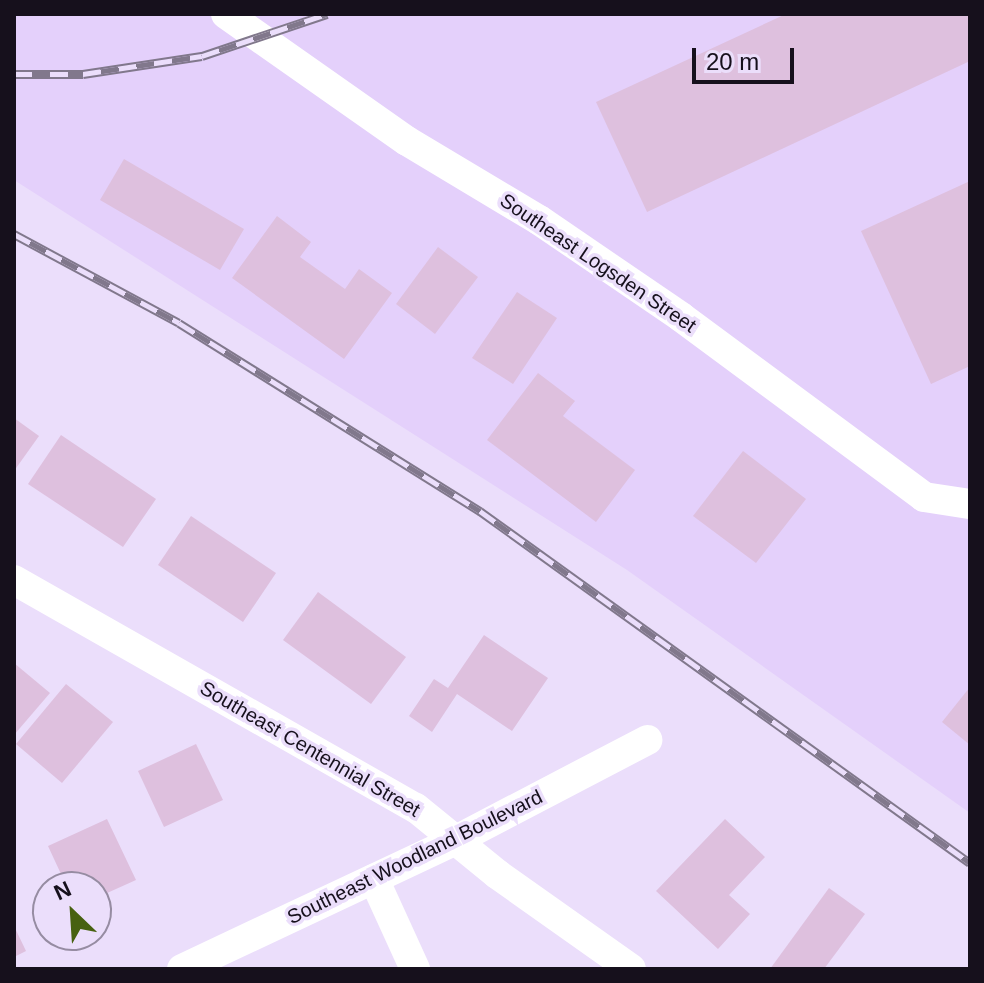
<!DOCTYPE html>
<style>
body{margin:0}
#map{position:relative;width:984px;height:983px;overflow:hidden;background:#ebdefb;font-family:Helvetica,sans-serif}
div>[style]{position:absolute}
.built>*{inset:0;background:#e4d0fb}
.building>*{inset:0;background:#dec0de}
.minor>*{height:30px;margin:-15px;padding:0 15px;transform-origin:15px;border-radius:15px;background:#fff}
.rail>*{height:9px;margin-top:-4.5px;transform-origin:0;background:repeating-linear-gradient(90deg,#ebdefb 0 18px,#81788c 0 36px);box-sizing:border-box;border-block:2px solid #81788c}
span{translate:-50% -50%;white-space:nowrap;text-align:center;line-height:1.15;-webkit-text-stroke:7px #ebdefb;paint-order:stroke}
.street-label{font-size:20px;color:#16101c}
.frame{position:absolute;inset:0;border:16px solid #16101c;pointer-events:none}
.north{position:absolute;left:32px;top:871px;width:80px;height:80px;box-sizing:border-box;background:#ebdefb;border:2px solid #968ca2;border-radius:50%;rotate:335deg;font-size:22px;font-weight:700;line-height:32px;text-align:center;color:#16101c}
.north::after{content:'';display:block;margin:auto;width:28px;height:36px;background:#476110;clip-path:polygon(50% 0,100% 100%,50% 72%,0 100%)}
.scale{position:absolute;left:692px;top:48px;width:102px;height:36px;box-sizing:border-box;border:4px solid #16101c;border-top:0;padding-left:10px;font-size:24px;line-height:28px;white-space:nowrap;color:#16101c;-webkit-text-stroke:6px #ebdefb;paint-order:stroke}
</style>
<div id="map">
<div class="built">
<div style="clip-path:polygon(14px 14px,970px 14px,970px 813px,627px 570px,14px 180px)"></div>
</div>
<div class="building">
<div style="clip-path:polygon(786px 14px,970px 14px,970px 61px,647px 212px,596px 102px)"></div>
<div style="clip-path:polygon(124px 159px,244px 229px,220px 270px,100px 200px)"></div>
<div style="clip-path:polygon(970px 181px,970px 366px,931px 384px,861px 231px)"></div>
<div style="clip-path:polygon(277px 216px,311px 242px,300px 257px,345px 289px,359px 269px,392px 293px,344px 359px,232px 278px)"></div>
<div style="clip-path:polygon(438px 247px,478px 277px,435px 334px,396px 304px)"></div>
<div style="clip-path:polygon(517px 292px,557px 318px,513px 384px,472px 358px)"></div>
<div style="clip-path:polygon(538px 373px,575px 401px,563px 416px,635px 470px,596px 522px,487px 440px)"></div>
<div style="clip-path:polygon(14px 418px,39px 436px,14px 471px)"></div>
<div style="clip-path:polygon(61px 435px,156px 499px,123px 547px,28px 484px)"></div>
<div style="clip-path:polygon(743px 451px,806px 499px,756px 563px,693px 516px)"></div>
<div style="clip-path:polygon(191px 516px,276px 573px,243px 622px,158px 565px)"></div>
<div style="clip-path:polygon(318px 592px,406px 657px,371px 704px,283px 640px)"></div>
<div style="clip-path:polygon(484px 635px,548px 678px,512px 731px,457px 694px,432px 732px,409px 716px,434px 679px,448px 688px)"></div>
<div style="clip-path:polygon(14px 663px,50px 693px,14px 735px)"></div>
<div style="clip-path:polygon(66px 684px,113px 722px,62px 783px,16px 744px)"></div>
<div style="clip-path:polygon(970px 687px,970px 745px,942px 722px)"></div>
<div style="clip-path:polygon(196px 744px,223px 800px,164px 827px,138px 771px)"></div>
<div style="clip-path:polygon(107px 819px,136px 880px,96px 898px,96px 887px,67px 887px,48px 846px)"></div>
<div style="clip-path:polygon(725px 819px,765px 857px,729px 895px,750px 914px,718px 949px,656px 891px)"></div>
<div style="clip-path:polygon(829px 888px,865px 914px,824px 969px,770px 969px)"></div>
<div style="clip-path:polygon(14px 926px,26px 951px,14px 957px)"></div>
</div>
<div class="minor">
<div style="left:226px;top:14px;width:221px;rotate:35.1deg"></div>
<div style="left:407px;top:141px;width:154px;rotate:30.9deg"></div>
<div style="left:539px;top:220px;width:172px;rotate:34.3deg"></div>
<div style="left:681px;top:317px;width:302px;rotate:36.5deg"></div>
<div style="left:924px;top:497px;width:47px;rotate:8.7deg"></div>
<div style="left:14px;top:580px;width:462px;rotate:29.6deg"></div>
<div style="left:416px;top:808px;width:104px;rotate:39.2deg"></div>
<div style="left:497px;top:874px;width:164px;rotate:35.3deg"></div>
<div style="left:374px;top:879px;width:99px;rotate:65.5deg"></div>
<div style="left:182px;top:969px;width:303px;rotate:-25.2deg"></div>
<div style="left:456px;top:840px;width:216px;rotate:-27.6deg"></div>
</div>
<div class="rail">
<div style="left:14px;top:74px;width:69px"></div>
<div style="left:83px;top:74px;width:120px;rotate:-8.6deg"></div>
<div style="left:202px;top:56px;width:132px;rotate:-18.6deg"></div>
<div style="left:14px;top:234px;width:187px;rotate:28.3deg"></div>
<div style="left:179px;top:323px;width:355px;rotate:32deg"></div>
<div style="left:480px;top:511px;width:603px;rotate:35.69deg"></div>
</div>
<div class="street-label">
<span style="left:598px;top:263px;rotate:34deg">Southeast Logsden Street</span>
<span style="left:310px;top:749px;rotate:30deg">Southeast Centennial Street</span>
<span style="left:415px;top:857px;rotate:-26deg">Southeast Woodland Boulevard</span>
</div>
<div class="frame"></div>
<div class="north">N</div>
<div class="scale">20 m</div>
</div>
